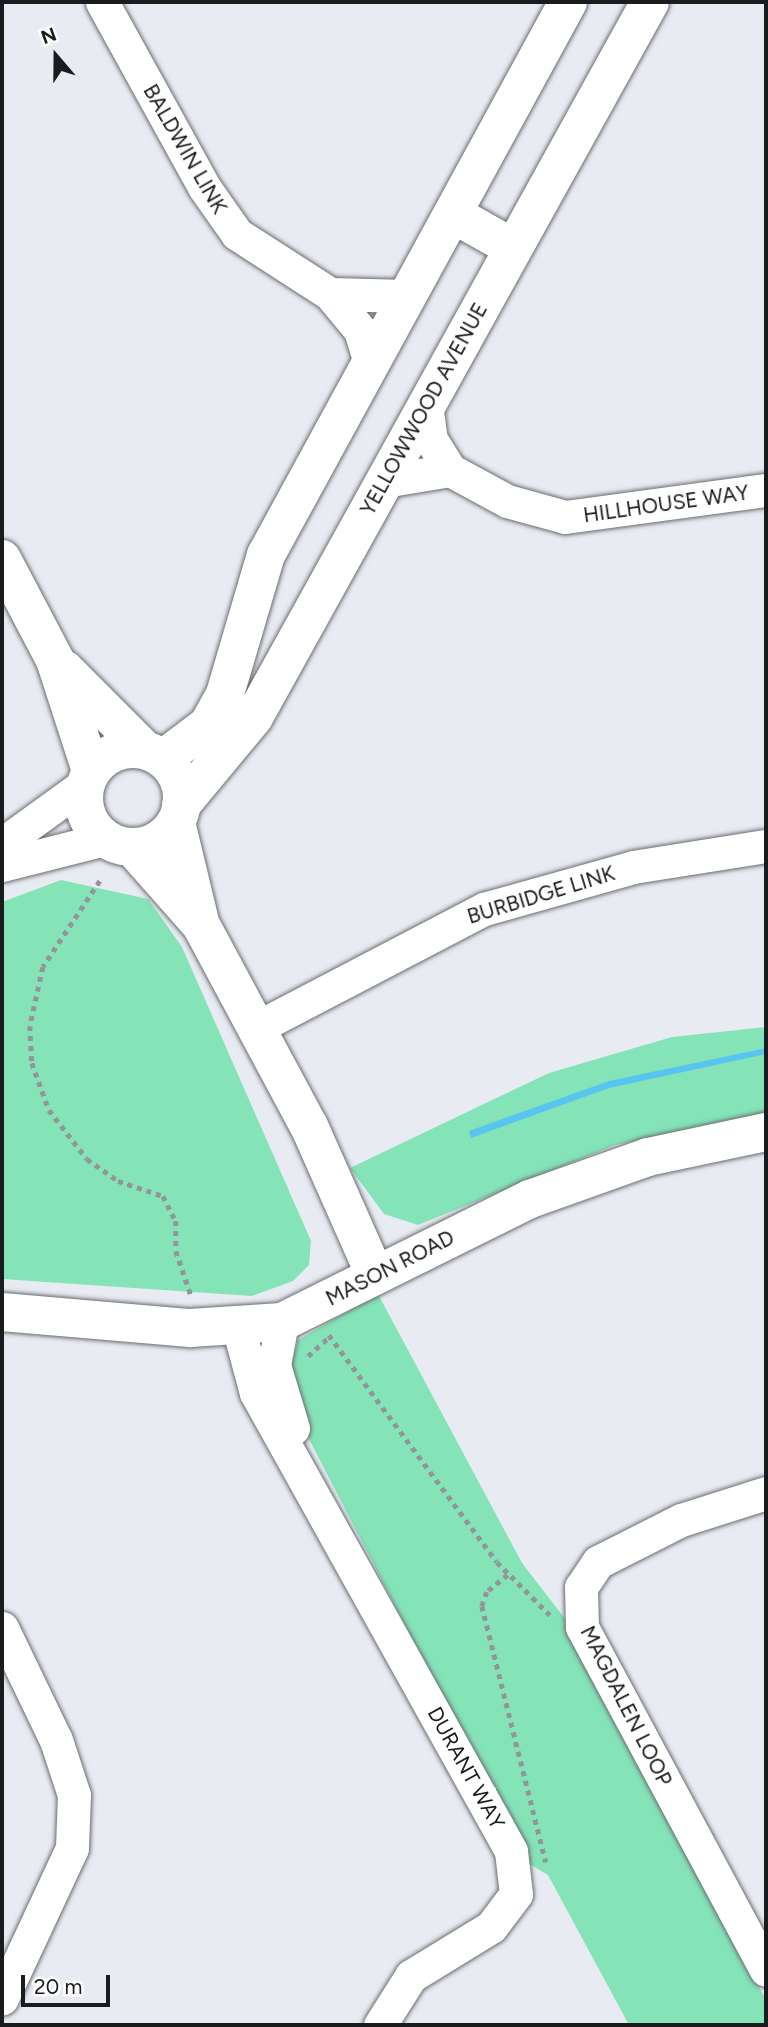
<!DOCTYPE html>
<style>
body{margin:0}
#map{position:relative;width:768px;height:2027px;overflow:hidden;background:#e8ebf1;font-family:Figtree,sans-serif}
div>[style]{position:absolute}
.green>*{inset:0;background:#85e3b8}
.water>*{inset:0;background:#58c4f0}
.path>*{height:4.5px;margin-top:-2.25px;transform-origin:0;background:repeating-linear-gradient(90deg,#93959a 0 5px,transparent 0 10px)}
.roads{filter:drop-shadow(0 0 2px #6a6d72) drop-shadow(0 0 2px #6a6d72)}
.street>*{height:33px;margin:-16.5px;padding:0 16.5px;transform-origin:16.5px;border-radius:16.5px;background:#fff}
.secondary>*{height:38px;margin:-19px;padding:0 19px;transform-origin:19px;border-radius:19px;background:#fff}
.secondary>.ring{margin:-19px;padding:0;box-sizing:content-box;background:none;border:38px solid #fff;border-radius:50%}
span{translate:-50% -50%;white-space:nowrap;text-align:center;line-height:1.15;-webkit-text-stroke:7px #fff;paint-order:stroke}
.street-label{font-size:21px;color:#1a1b1d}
.frame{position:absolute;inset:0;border:4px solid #1a1b1d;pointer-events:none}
.north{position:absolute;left:21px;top:21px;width:70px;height:70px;-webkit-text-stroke:5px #fff;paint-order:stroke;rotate:340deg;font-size:19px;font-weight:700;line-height:28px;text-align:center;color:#1a1b1d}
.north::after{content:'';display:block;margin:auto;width:24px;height:32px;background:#1a1b1d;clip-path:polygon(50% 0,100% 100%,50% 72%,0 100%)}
.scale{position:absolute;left:21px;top:1975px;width:89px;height:32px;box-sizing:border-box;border:4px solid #1a1b1d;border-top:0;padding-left:9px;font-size:21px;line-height:24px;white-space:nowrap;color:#1a1b1d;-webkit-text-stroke:5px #fff;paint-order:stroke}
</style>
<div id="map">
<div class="green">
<div style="clip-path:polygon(61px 880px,148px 899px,182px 947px,311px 1241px,309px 1265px,293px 1281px,252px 1296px,2px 1279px,2px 902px)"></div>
<div style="clip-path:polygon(766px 1027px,766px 1113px,615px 1145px,418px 1225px,384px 1214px,350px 1168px,549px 1073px,672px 1037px)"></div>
<div style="clip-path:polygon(378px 1294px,522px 1563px,566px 1620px,766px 2000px,766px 2025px,629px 2025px,548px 1875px,528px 1863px,295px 1412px,288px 1376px,298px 1340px)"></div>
</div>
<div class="water">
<div style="clip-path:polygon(766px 1048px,766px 1054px,609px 1088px,471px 1138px,469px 1131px,609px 1081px)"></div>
</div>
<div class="path">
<div style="left:100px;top:881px;width:103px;rotate:123.5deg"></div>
<div style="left:43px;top:967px;width:60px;rotate:102.4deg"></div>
<div style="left:30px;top:1026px;width:37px;rotate:87deg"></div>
<div style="left:32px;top:1063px;width:50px;rotate:70.1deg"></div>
<div style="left:49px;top:1110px;width:62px;rotate:52.2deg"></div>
<div style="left:87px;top:1159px;width:38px;rotate:35deg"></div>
<div style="left:118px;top:1181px;width:47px;rotate:18.4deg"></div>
<div style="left:163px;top:1196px;width:28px;rotate:63deg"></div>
<div style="left:176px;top:1221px;width:30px;rotate:90deg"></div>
<div style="left:176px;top:1251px;width:46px;rotate:71.2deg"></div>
<div style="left:329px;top:1335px;width:282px;rotate:53.5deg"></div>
<div style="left:497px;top:1562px;width:75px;rotate:45deg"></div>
<div style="left:308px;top:1356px;width:28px;rotate:-42deg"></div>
<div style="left:508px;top:1575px;width:27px;rotate:141deg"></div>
<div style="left:487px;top:1592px;width:15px;rotate:110deg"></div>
<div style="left:482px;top:1606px;width:264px;rotate:76deg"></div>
</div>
<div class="roads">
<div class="street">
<div style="left:102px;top:2px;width:211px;rotate:61.1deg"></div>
<div style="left:204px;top:187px;width:57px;rotate:54.9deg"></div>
<div style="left:237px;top:234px;width:111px;rotate:32.8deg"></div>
<div style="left:330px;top:294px;width:78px;rotate:1.5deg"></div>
<div style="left:330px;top:294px;width:47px;rotate:50.2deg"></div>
<div style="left:360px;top:330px;width:37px;rotate:73deg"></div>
<div style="left:450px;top:470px;width:65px;rotate:28.5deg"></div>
<div style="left:507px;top:501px;width:60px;rotate:15.4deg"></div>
<div style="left:565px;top:517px;width:203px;rotate:-7.7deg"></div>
<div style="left:384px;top:481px;width:67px;rotate:-9.5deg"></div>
<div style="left:450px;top:470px;width:36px;rotate:-122deg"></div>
<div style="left:431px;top:440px;width:34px;rotate:-98deg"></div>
<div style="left:2px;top:844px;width:102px;rotate:-35.9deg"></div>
<div style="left:2px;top:865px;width:106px;rotate:-14.2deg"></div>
<div style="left:256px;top:1028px;width:257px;rotate:-27.6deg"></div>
<div style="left:484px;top:909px;width:155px;rotate:-15.7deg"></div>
<div style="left:633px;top:867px;width:135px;rotate:-9deg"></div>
<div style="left:282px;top:1322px;width:44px;rotate:100.5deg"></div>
<div style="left:274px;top:1365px;width:66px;rotate:73.2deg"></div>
<div style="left:238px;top:1326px;width:69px;rotate:75deg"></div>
<div style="left:256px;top:1393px;width:524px;rotate:60.89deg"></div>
<div style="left:511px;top:1851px;width:43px;rotate:83.4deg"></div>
<div style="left:516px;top:1894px;width:41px;rotate:127.1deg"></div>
<div style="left:491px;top:1927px;width:94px;rotate:148.5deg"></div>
<div style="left:411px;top:1976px;width:58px;rotate:122.3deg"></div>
<div style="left:766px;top:1493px;width:89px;rotate:162.4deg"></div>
<div style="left:681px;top:1520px;width:93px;rotate:153.2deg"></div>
<div style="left:598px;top:1562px;width:30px;rotate:124deg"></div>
<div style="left:581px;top:1587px;width:40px;rotate:88.6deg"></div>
<div style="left:582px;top:1627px;width:389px;rotate:61.8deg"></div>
<div style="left:2px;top:1628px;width:124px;rotate:64.3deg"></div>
<div style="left:56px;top:1740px;width:58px;rotate:71.9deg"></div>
<div style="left:74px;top:1795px;width:53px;rotate:92.2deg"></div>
<div style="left:72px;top:1848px;width:166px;rotate:115deg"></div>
</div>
<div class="secondary">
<div style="left:453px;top:214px;width:69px;rotate:29.5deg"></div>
<div style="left:2px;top:559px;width:114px;rotate:62.3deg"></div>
<div style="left:55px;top:660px;width:117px;rotate:72deg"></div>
<div style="left:64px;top:669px;width:115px;rotate:45deg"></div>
<div class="ring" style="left:84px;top:749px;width:60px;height:60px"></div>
<div style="left:163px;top:759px;width:56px;rotate:-37.1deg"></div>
<div style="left:208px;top:725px;width:35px;rotate:-61deg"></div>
<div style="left:225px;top:694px;width:145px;rotate:-73.6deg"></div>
<div style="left:266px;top:555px;width:630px;rotate:-61.36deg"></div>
<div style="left:181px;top:805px;width:114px;rotate:-50.3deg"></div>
<div style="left:254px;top:717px;width:817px;rotate:-61.02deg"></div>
<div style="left:176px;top:822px;width:99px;rotate:76.5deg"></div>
<div style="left:132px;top:847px;width:104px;rotate:48.5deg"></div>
<div style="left:201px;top:925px;width:228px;rotate:61.8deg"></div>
<div style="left:309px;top:1126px;width:163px;rotate:66.1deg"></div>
<div style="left:2px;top:1312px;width:189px;rotate:4.9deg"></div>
<div style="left:190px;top:1328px;width:92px;rotate:-3.7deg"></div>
<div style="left:282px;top:1322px;width:277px;rotate:-26.4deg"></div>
<div style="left:530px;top:1199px;width:125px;rotate:-19.6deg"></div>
<div style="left:648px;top:1157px;width:121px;rotate:-12deg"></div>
</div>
</div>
<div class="street-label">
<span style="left:185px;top:149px;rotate:60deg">BALDWIN LINK</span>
<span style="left:424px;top:409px;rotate:-61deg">YELLOWWOOD AVENUE</span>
<span style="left:666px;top:504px;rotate:-8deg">HILLHOUSE WAY</span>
<span style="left:541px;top:895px;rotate:-17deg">BURBIDGE LINK</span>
<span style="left:390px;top:1268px;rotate:-27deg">MASON ROAD</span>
<span style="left:626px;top:1706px;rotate:63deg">MAGDALEN LOOP</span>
<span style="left:466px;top:1768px;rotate:61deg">DURANT WAY</span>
</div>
<div class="frame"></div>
<div class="north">N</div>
<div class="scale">20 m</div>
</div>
